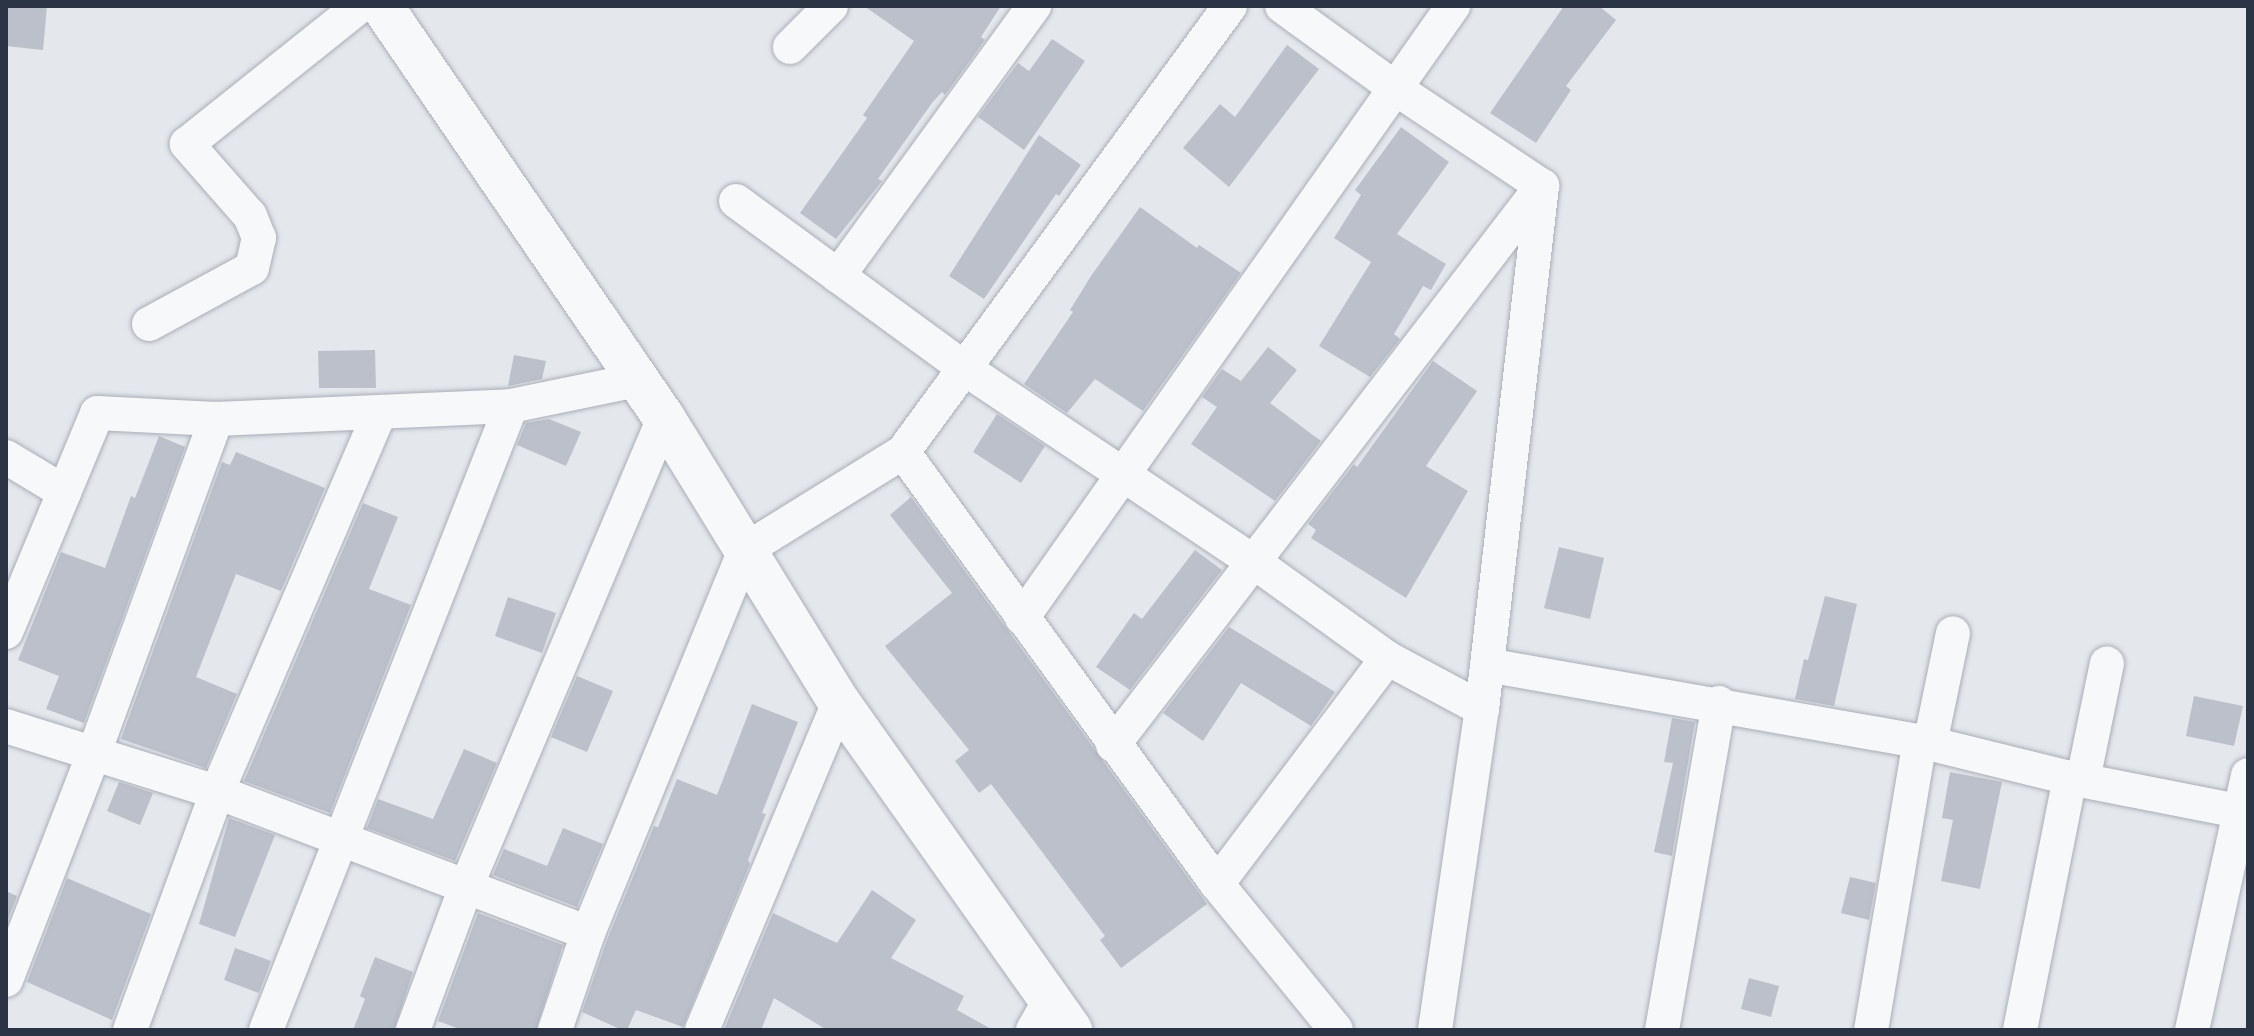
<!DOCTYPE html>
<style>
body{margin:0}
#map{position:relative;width:2254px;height:1036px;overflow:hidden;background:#e4e7ec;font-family:Figtree,sans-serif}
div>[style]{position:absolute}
.building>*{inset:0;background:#bbc0ca}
.roads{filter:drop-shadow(0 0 2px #a9aeb7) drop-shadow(0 0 2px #a9aeb7)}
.minor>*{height:34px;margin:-17px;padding:0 17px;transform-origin:17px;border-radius:17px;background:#f7f8fa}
.tertiary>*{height:42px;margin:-21px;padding:0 21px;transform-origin:21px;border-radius:21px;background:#f7f8fa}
span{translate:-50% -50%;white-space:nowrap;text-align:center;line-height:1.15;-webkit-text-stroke:8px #f4f6f9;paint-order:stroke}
.frame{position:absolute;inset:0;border:8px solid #2b3445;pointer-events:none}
</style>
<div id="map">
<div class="building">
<div style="clip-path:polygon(6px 6px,47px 6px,43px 50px,6px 46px)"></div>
<div style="clip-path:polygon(864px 6px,1001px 6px,981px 37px,985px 40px,945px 95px,942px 92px,932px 103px,878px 179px,882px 181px,836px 239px,800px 213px,867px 118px,863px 115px,914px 41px)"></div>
<div style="clip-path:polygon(1564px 6px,1599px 6px,1616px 20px,1566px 86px,1571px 90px,1536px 143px,1490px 113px)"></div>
<div style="clip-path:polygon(1052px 39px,1085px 61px,1024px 150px,978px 117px,1018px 63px,1029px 71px)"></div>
<div style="clip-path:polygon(1287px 45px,1319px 69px,1229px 187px,1183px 148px,1220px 104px,1235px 117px)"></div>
<div style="clip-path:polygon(1401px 127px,1449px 162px,1397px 234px,1446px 264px,1431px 290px,1423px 286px,1394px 334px,1400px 339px,1370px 377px,1319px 346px,1371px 262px,1334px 238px,1361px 195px,1355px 190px)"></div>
<div style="clip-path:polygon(1039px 135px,1081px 165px,1059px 196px,1056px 194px,984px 299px,949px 276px)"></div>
<div style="clip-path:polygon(1140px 207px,1197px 248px,1199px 245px,1241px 273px,1143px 411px,1095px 379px,1067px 413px,1024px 384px,1073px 312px,1070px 310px,1091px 276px)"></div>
<div style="clip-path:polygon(1268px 347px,1297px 370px,1270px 403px,1321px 441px,1275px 501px,1191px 444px,1217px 407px,1202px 397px,1222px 369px,1241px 381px)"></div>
<div style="clip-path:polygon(375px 350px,376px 388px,319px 388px,318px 351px)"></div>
<div style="clip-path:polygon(514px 355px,546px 361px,542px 379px,508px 386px)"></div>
<div style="clip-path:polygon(1433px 361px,1477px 391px,1426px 466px,1468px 491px,1406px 598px,1311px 538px,1316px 530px,1308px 524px,1354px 464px,1357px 467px)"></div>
<div style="clip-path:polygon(997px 414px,1045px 446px,1021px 483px,973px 452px)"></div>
<div style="clip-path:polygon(549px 419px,581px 432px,566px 466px,517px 445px,526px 423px)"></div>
<div style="clip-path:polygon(159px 436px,185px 447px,84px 723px,46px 709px,59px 676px,18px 660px,61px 552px,105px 568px,131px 496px,135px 498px)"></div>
<div style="clip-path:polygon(236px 452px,325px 488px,281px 591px,236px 574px,196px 677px,237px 694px,206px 768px,121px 739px,222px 462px,230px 465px)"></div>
<div style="clip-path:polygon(911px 497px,1207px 904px,1121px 968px,1100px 940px,1105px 936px,991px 784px,979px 793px,955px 761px,969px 750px,885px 646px,952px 593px,890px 515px)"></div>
<div style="clip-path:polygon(363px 503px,398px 517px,369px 589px,411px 605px,330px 813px,244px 781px)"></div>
<div style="clip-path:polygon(1559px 547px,1604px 558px,1590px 619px,1544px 608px)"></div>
<div style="clip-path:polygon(1195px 550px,1222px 570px,1130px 690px,1096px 667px,1134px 613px,1142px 619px)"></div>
<div style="clip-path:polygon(1825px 596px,1857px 604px,1834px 706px,1795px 699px,1804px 659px,1808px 660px)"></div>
<div style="clip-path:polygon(508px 597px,556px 613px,542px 653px,495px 636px)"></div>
<div style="clip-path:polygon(1229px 627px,1335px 692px,1311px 726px,1241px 683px,1203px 741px,1163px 713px)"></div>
<div style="clip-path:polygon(577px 676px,613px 691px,587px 752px,551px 737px)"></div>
<div style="clip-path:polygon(2194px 696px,2243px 706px,2234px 746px,2186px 736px)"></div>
<div style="clip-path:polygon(752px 704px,798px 722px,762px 813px,766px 814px,748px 860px,750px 864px,683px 1027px,636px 1010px,627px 1030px,622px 1030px,582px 1012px,607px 940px,654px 826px,658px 827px,677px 779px,717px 795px)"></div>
<div style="clip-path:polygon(1672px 718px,1695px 722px,1672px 856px,1654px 852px,1673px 763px,1664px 762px)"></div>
<div style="clip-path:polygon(464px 749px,497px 763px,455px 861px,367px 828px,378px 799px,433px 819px)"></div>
<div style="clip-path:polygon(1950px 772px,2002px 782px,1980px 889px,1941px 881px,1953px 820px,1942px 818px)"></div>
<div style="clip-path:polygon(119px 782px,153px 793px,140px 825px,107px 811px)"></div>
<div style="clip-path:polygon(229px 818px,275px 835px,235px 937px,199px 924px)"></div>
<div style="clip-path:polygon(563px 828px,603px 844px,577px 907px,493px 875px,504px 849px,547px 866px)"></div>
<div style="clip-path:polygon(1850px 877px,1876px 883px,1869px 920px,1841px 913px)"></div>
<div style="clip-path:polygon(67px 878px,151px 914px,112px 1020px,27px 982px)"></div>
<div style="clip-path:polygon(872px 890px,916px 920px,891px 958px,964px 996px,957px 1010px,993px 1030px,827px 1030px,774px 998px,761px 1030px,724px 1030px,773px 913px,837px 943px)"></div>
<div style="clip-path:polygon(6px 891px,17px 896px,6px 925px)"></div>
<div style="clip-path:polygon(478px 913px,563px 945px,536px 1030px,462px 1030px,438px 1021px)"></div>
<div style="clip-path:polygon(235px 948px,271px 961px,259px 993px,224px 980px)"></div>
<div style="clip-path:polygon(375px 957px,413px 972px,394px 1030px,353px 1030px,365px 999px,360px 996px)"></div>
<div style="clip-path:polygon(1749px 978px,1779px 986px,1771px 1017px,1741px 1009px)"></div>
</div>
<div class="roads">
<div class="minor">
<div style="left:1282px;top:6px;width:140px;rotate:36deg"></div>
<div style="left:1395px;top:88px;width:177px;rotate:33.7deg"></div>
<div style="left:790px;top:47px;width:58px;rotate:-45deg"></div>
<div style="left:736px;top:201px;width:283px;rotate:36.2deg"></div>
<div style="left:964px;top:368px;width:349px;rotate:33.8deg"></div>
<div style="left:1254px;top:562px;width:164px;rotate:35.8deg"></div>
<div style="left:1387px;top:658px;width:108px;rotate:28.2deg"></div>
<div style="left:838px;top:276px;width:334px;rotate:-54deg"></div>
<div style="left:149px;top:324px;width:117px;rotate:-28.5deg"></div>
<div style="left:252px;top:268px;width:31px;rotate:-77deg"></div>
<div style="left:259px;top:238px;width:24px;rotate:-112deg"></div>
<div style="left:250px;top:216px;width:96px;rotate:-131.2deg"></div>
<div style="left:187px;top:144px;width:221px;rotate:-38.6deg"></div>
<div style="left:903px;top:452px;width:534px;rotate:53.99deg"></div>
<div style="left:1217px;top:884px;width:188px;rotate:50.8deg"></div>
<div style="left:6px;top:457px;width:68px;rotate:31.1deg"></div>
<div style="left:1022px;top:618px;width:749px;rotate:-54.84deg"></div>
<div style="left:6px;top:632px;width:237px;rotate:-67.4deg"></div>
<div style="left:97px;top:413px;width:119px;rotate:2.9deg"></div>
<div style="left:216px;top:419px;width:295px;rotate:-2.5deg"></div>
<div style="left:511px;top:406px;width:130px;rotate:-11.6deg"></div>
<div style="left:1487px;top:665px;width:440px;rotate:10deg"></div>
<div style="left:1920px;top:741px;width:154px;rotate:13.9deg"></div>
<div style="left:2070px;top:778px;width:181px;rotate:11.1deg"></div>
<div style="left:6px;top:726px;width:221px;rotate:17.4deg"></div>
<div style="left:217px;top:792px;width:397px;rotate:20.8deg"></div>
<div style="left:1930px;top:744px;width:113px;rotate:-78.3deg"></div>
<div style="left:1113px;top:745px;width:705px;rotate:-52.5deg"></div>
<div style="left:2083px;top:780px;width:119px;rotate:-78.4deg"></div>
<div style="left:1217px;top:884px;width:283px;rotate:-53deg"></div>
<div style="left:6px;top:980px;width:243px;rotate:-68.8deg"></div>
<div style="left:94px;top:753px;width:356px;rotate:-69.9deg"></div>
<div style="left:130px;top:1030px;width:253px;rotate:-69.9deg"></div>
<div style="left:217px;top:792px;width:411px;rotate:-66.8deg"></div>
<div style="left:266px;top:1030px;width:670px;rotate:-68.56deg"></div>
<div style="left:413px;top:1030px;width:153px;rotate:-69.7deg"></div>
<div style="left:466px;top:887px;width:509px;rotate:-67.11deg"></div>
<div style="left:555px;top:1030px;width:102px;rotate:-71.2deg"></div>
<div style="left:588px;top:933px;width:414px;rotate:-67.7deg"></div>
<div style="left:745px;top:550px;width:186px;rotate:-31.8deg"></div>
<div style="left:903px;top:452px;width:553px;rotate:-53.75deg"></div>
<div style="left:702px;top:1030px;width:355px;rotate:-67.3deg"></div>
<div style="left:1033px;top:1030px;width:34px;rotate:-60deg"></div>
<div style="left:1435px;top:1030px;width:324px;rotate:-81.7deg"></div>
<div style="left:1482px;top:709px;width:526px;rotate:-83.46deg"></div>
<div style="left:1662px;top:1030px;width:332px;rotate:-80.1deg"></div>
<div style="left:1871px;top:1030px;width:293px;rotate:-80.4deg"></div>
<div style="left:2020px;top:1030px;width:257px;rotate:-78.8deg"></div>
<div style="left:2192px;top:1030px;width:261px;rotate:-77.6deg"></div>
</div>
<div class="tertiary">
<div style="left:382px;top:6px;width:499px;rotate:55.6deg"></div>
<div style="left:664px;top:418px;width:334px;rotate:58.4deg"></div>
<div style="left:839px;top:702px;width:402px;rotate:54.7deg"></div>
</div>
</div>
<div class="frame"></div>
</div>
